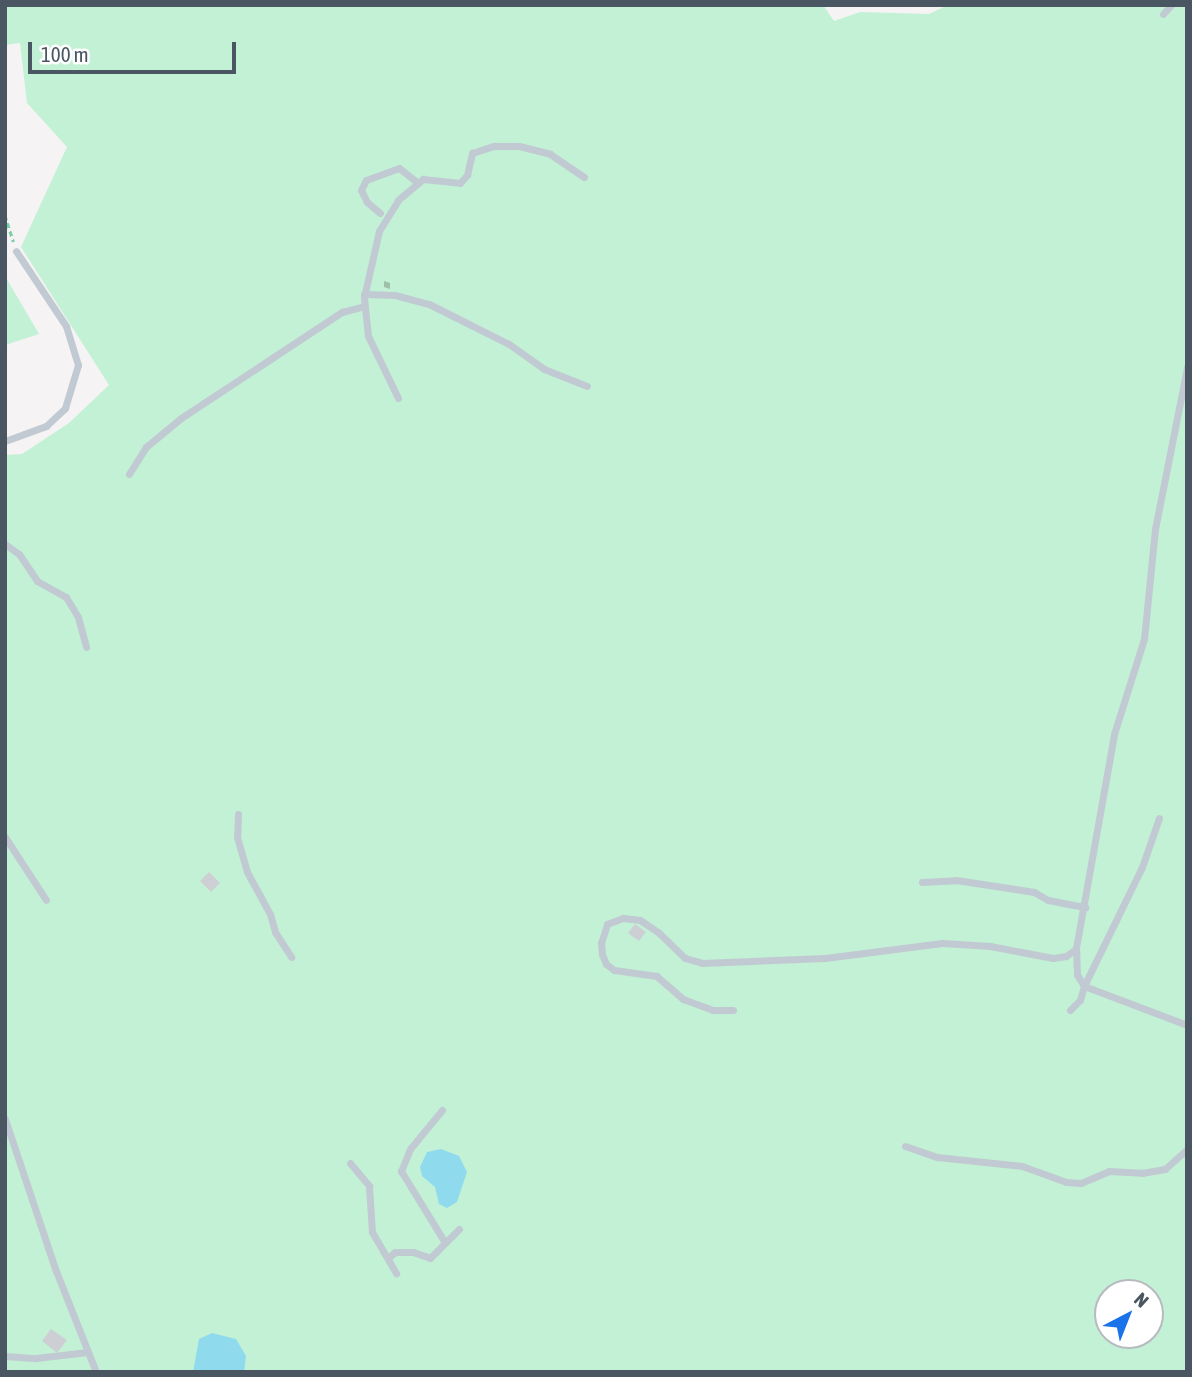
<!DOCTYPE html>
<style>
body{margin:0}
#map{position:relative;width:1192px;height:1377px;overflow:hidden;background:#f5f3f3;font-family:"Asap Condensed",sans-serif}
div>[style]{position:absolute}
.green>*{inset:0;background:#c3f1d5}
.water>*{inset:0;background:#90daee}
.shadow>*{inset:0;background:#0003}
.building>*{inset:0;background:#cdcfd5}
.path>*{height:2.5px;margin-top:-1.25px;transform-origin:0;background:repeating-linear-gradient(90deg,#7ad0a6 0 5px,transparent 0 8.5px)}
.lane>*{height:7px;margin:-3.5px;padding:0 3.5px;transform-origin:3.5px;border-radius:3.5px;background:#c1cad2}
span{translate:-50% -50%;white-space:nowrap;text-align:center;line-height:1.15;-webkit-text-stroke:6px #fff;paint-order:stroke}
.frame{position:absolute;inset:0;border:7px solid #4a5661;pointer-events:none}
.north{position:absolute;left:1094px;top:1279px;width:70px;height:70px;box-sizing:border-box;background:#fff;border:2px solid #b7bbc0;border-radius:50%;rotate:42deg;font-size:19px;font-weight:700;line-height:28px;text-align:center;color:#4a5661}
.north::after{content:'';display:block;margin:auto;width:24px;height:32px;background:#1a73e8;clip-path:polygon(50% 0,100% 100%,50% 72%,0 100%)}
.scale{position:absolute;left:28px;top:42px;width:208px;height:32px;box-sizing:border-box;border:4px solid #4a5661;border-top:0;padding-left:9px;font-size:21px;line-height:24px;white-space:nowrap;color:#4a5661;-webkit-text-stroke:5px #fff;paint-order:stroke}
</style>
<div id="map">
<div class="green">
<div style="clip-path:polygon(evenodd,5px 5px,823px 5px,834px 21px,860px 12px,929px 14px,948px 5px,1187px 5px,1187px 1372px,5px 1372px,5px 455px,22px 454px,69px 423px,109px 385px,21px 247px,67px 147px,27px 103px,20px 43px,5px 45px,5px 5px,1108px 1293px,1150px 1293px,1150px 1335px,1108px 1335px,1108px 1293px)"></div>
<div style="clip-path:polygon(5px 276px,39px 334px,5px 345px)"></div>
</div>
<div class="water">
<div style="clip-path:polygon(441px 1149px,459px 1156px,467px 1172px,457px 1202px,447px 1208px,439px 1204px,435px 1187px,422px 1176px,420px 1167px,427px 1152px)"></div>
<div style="clip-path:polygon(212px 1333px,236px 1339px,246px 1356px,244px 1372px,193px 1372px,199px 1339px)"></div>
</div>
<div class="shadow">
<div style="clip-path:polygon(384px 281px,390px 283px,390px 289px,384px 287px)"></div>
</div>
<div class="building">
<div style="clip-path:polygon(209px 872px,220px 883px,211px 892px,200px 881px)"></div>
<div style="clip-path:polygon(635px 924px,646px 932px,639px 941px,628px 933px)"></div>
<div style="clip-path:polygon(51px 1329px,67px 1340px,57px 1353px,42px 1341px)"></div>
</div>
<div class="path">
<div style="left:5px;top:215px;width:28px;rotate:72deg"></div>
</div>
<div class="lane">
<div style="left:1163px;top:14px;width:12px;rotate:-48deg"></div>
<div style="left:380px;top:213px;width:17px;rotate:-140deg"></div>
<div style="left:367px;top:202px;width:13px;rotate:-117deg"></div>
<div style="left:361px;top:190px;width:11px;rotate:-63deg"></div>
<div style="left:366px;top:180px;width:35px;rotate:-20deg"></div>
<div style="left:399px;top:168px;width:23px;rotate:38deg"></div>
<div style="left:364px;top:294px;width:31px;rotate:2deg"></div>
<div style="left:395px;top:295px;width:35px;rotate:15deg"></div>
<div style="left:429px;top:304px;width:89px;rotate:26.6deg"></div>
<div style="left:509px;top:344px;width:43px;rotate:35.5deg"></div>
<div style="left:544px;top:369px;width:46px;rotate:21.6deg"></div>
<div style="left:398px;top:398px;width:69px;rotate:-115.8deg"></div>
<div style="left:368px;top:336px;width:39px;rotate:-96deg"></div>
<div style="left:364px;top:297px;width:68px;rotate:-77.2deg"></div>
<div style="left:379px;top:231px;width:36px;rotate:-58deg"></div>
<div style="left:398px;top:200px;width:33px;rotate:-40deg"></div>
<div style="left:423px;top:179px;width:37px;rotate:6deg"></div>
<div style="left:460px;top:183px;width:11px;rotate:-49deg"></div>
<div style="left:467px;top:175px;width:23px;rotate:-77deg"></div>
<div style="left:472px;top:153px;width:23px;rotate:-18deg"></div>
<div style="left:494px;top:146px;width:25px"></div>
<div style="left:519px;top:146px;width:32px;rotate:14deg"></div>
<div style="left:550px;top:154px;width:41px;rotate:34.1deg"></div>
<div style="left:5px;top:441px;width:44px;rotate:-20.1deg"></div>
<div style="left:46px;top:426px;width:26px;rotate:-43deg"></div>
<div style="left:65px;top:408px;width:45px;rotate:-73.2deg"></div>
<div style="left:78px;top:365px;width:41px;rotate:-107.1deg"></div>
<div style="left:66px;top:326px;width:90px;rotate:-123.7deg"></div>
<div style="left:129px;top:474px;width:32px;rotate:-58deg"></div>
<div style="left:146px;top:447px;width:45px;rotate:-39.6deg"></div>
<div style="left:181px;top:418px;width:193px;rotate:-33.4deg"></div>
<div style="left:342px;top:312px;width:23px;rotate:-15deg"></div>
<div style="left:5px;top:544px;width:17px;rotate:36deg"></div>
<div style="left:19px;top:554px;width:32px;rotate:56deg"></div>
<div style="left:37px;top:581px;width:33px;rotate:29deg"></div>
<div style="left:66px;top:597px;width:23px;rotate:59deg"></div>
<div style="left:78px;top:617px;width:31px;rotate:75deg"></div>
<div style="left:238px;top:814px;width:23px;rotate:92deg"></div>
<div style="left:237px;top:837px;width:36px;rotate:74deg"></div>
<div style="left:247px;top:872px;width:48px;rotate:61.3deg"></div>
<div style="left:270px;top:914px;width:19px;rotate:74deg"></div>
<div style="left:275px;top:932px;width:30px;rotate:57deg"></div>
<div style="left:1159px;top:818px;width:52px;rotate:109.1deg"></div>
<div style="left:1142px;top:867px;width:132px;rotate:116deg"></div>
<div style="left:1084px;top:986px;width:13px;rotate:-122deg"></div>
<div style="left:1077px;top:975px;width:27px;rotate:-92deg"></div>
<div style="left:1076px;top:948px;width:217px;rotate:-79.9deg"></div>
<div style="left:1114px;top:734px;width:100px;rotate:-72.5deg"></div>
<div style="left:1144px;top:639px;width:111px;rotate:-84.3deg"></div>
<div style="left:1155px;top:529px;width:165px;rotate:-78.8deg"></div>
<div style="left:5px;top:837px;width:75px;rotate:56.9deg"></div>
<div style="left:922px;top:882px;width:34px;rotate:-3deg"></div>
<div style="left:956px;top:880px;width:79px;rotate:8.7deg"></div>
<div style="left:1034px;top:892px;width:16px;rotate:30deg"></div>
<div style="left:1048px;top:900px;width:38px;rotate:11deg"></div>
<div style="left:733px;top:1010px;width:20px;rotate:180deg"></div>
<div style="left:713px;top:1010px;width:32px;rotate:-160deg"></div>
<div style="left:683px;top:999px;width:35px;rotate:-139deg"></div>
<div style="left:657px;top:976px;width:43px;rotate:-172.1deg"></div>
<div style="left:614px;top:970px;width:10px;rotate:-143deg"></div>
<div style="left:606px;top:964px;width:11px;rotate:-112deg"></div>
<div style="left:602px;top:954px;width:11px;rotate:-95deg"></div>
<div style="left:601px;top:943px;width:20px;rotate:-72deg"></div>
<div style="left:607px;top:924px;width:17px;rotate:-21deg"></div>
<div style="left:623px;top:918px;width:17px;rotate:7deg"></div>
<div style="left:640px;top:920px;width:23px;rotate:34deg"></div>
<div style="left:659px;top:933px;width:36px;rotate:44deg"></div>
<div style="left:685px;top:958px;width:18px;rotate:16deg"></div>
<div style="left:702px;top:963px;width:123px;rotate:-2.3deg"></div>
<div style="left:825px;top:958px;width:118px;rotate:-7.3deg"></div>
<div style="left:942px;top:943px;width:48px;rotate:3.6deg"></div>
<div style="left:990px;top:946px;width:64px;rotate:10.8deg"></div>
<div style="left:1053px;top:958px;width:13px;rotate:-9deg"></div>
<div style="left:1066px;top:956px;width:12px;rotate:-35deg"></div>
<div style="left:1070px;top:1010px;width:14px;rotate:-45deg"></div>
<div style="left:1080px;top:1000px;width:15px;rotate:-74deg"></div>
<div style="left:1084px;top:986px;width:110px;rotate:20.7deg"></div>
<div style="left:442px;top:1110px;width:50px;rotate:129.4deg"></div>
<div style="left:410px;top:1149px;width:24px;rotate:112deg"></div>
<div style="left:401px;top:1171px;width:82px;rotate:58.4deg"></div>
<div style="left:5px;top:1119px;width:160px;rotate:71.5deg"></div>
<div style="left:56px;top:1271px;width:109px;rotate:68.4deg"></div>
<div style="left:905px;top:1146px;width:34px;rotate:19deg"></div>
<div style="left:937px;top:1157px;width:85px;rotate:6deg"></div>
<div style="left:1022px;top:1166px;width:47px;rotate:20deg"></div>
<div style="left:1066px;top:1182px;width:15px;rotate:4deg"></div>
<div style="left:1081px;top:1183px;width:30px;rotate:-23deg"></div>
<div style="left:1109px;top:1171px;width:33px;rotate:3deg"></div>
<div style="left:1142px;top:1173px;width:23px;rotate:-10deg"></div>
<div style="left:1165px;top:1169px;width:30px;rotate:-42deg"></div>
<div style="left:350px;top:1163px;width:30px;rotate:50deg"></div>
<div style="left:369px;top:1186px;width:46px;rotate:86.3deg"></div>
<div style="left:372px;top:1232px;width:48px;rotate:59.7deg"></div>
<div style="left:388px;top:1258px;width:9px;rotate:-41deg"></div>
<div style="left:395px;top:1252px;width:18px"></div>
<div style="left:413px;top:1252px;width:18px;rotate:19deg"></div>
<div style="left:430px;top:1258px;width:41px;rotate:-45deg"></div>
<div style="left:5px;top:1356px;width:31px;rotate:4deg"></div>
<div style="left:36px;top:1358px;width:52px;rotate:-6.6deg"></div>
</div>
<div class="frame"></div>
<div class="north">N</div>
<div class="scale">100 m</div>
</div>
